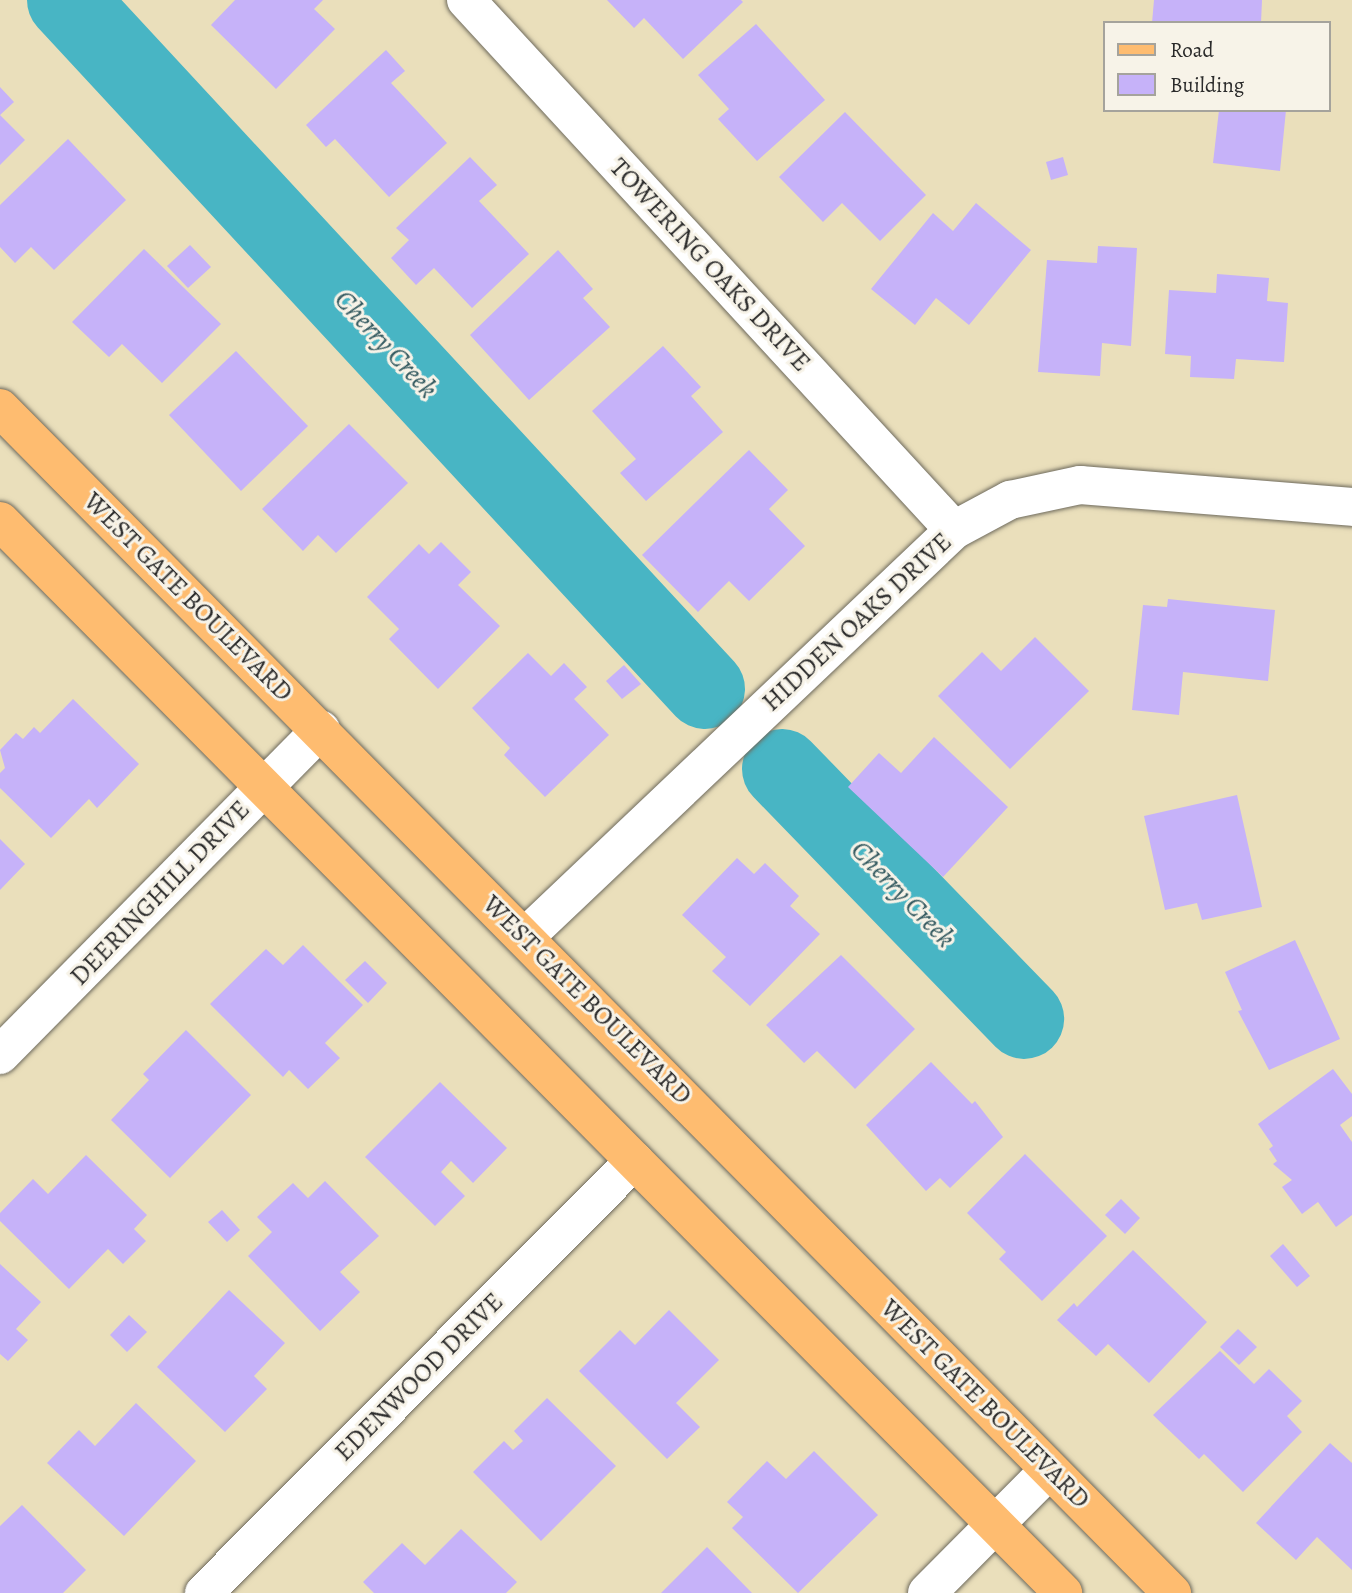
<!DOCTYPE html>
<style>
body{margin:0}
#map{position:relative;width:1352px;height:1593px;overflow:hidden;background:#eadfbb;font-family:Alegreya,serif}
div>[style]{position:absolute}
.river>*{height:80px;margin:-40px;padding:0 40px;transform-origin:40px;border-radius:40px;background:#48b5c4}
.building>*{inset:0;background:#c6b2f9}
.roads{filter:drop-shadow(0 0 2px #6e6a5d) drop-shadow(0 0 2px #6e6a5d)}
.minor>*{height:38px;margin:-19px;padding:0 19px;transform-origin:19px;border-radius:19px;background:#fff}
.major>*{height:38px;margin:-19px;padding:0 19px;transform-origin:19px;border-radius:19px;background:#febc70}
span{translate:-50% -50%;white-space:nowrap;text-align:center;line-height:1.15;-webkit-text-stroke:6px #f7f3e8;paint-order:stroke}
.street-label{font-size:26px;color:#2b2b2b}
.water-label{font-size:28px;color:#355b61;font-style:italic}
.legend{position:absolute;left:1103px;top:21px;width:228px;height:91px;box-sizing:border-box;background:#f7f3e8;border:2px solid #a5a39c;margin:0;padding:9px 12px;list-style:none;font-size:21px;color:#2b2b2b}
.legend li{display:flex;align-items:center;gap:14px;height:35px}
.legend b{width:35px;border:2px solid #a5a39c}
</style>
<div id="map">
<div class="river">
<div style="left:67px;top:0;width:939px;rotate:47.2deg"></div>
<div style="left:782px;top:769px;width:348px;rotate:45.9deg"></div>
</div>
<div class="building">
<div style="clip-path:polygon(235px 0,323px 0,314px 9px,335px 29px,276px 89px,211px 25px)"></div>
<div style="clip-path:polygon(607px 0,741px 0,743px 2px,683px 59px,644px 18px,634px 28px)"></div>
<div style="clip-path:polygon(1154px 0,1262px 0,1261px 23px,1152px 23px)"></div>
<div style="clip-path:polygon(756px 24px,825px 100px,757px 161px,718px 119px,729px 109px,698px 75px)"></div>
<div style="clip-path:polygon(386px 50px,405px 71px,391px 83px,447px 143px,389px 197px,335px 139px,326px 147px,306px 125px)"></div>
<div style="clip-path:polygon(0 87px,14px 102px,0 115px,25px 140px,0 165px)"></div>
<div style="clip-path:polygon(1219px 110px,1286px 110px,1280px 171px,1213px 163px)"></div>
<div style="clip-path:polygon(845px 112px,926px 195px,880px 241px,842px 203px,823px 222px,779px 177px)"></div>
<div style="clip-path:polygon(68px 139px,126px 200px,54px 270px,31px 247px,15px 263px,0 247px,0 205px)"></div>
<div style="clip-path:polygon(470px 157px,497px 185px,479px 201px,529px 254px,472px 308px,434px 268px,416px 285px,391px 258px,409px 240px,396px 228px)"></div>
<div style="clip-path:polygon(1063px 157px,1068px 175px,1051px 180px,1046px 162px)"></div>
<div style="clip-path:polygon(976px 203px,1031px 250px,969px 325px,936px 298px,915px 325px,871px 289px,933px 213px,953px 231px)"></div>
<div style="clip-path:polygon(190px 245px,211px 267px,188px 288px,167px 266px)"></div>
<div style="clip-path:polygon(1098px 246px,1137px 248px,1131px 346px,1102px 343px,1100px 376px,1038px 372px,1047px 260px,1097px 263px)"></div>
<div style="clip-path:polygon(144px 249px,221px 324px,162px 383px,122px 344px,109px 357px,72px 322px)"></div>
<div style="clip-path:polygon(558px 250px,593px 289px,583px 298px,610px 327px,529px 400px,470px 335px)"></div>
<div style="clip-path:polygon(1217px 274px,1269px 278px,1267px 301px,1288px 303px,1284px 362px,1236px 359px,1234px 379px,1190px 377px,1191px 356px,1165px 354px,1169px 290px,1216px 293px)"></div>
<div style="clip-path:polygon(663px 346px,701px 387px,691px 396px,723px 432px,646px 501px,620px 473px,636px 459px,592px 411px)"></div>
<div style="clip-path:polygon(236px 351px,308px 426px,241px 491px,169px 415px)"></div>
<div style="clip-path:polygon(349px 424px,408px 483px,336px 553px,318px 535px,303px 551px,262px 509px)"></div>
<div style="clip-path:polygon(749px 450px,788px 490px,769px 509px,805px 546px,749px 601px,729px 581px,698px 612px,642px 555px)"></div>
<div style="clip-path:polygon(441px 542px,471px 572px,458px 585px,500px 626px,438px 689px,389px 639px,399px 629px,367px 597px,419px 544px,429px 554px)"></div>
<div style="clip-path:polygon(1168px 599px,1275px 610px,1268px 681px,1183px 672px,1179px 715px,1132px 710px,1143px 605px,1167px 607px)"></div>
<div style="clip-path:polygon(1035px 637px,1089px 691px,1010px 769px,938px 696px,982px 652px,1001px 671px)"></div>
<div style="clip-path:polygon(528px 653px,551px 676px,564px 663px,587px 687px,574px 699px,609px 735px,545px 797px,504px 755px,510px 748px,472px 708px)"></div>
<div style="clip-path:polygon(624px 665px,641px 684px,622px 699px,606px 681px)"></div>
<div style="clip-path:polygon(73px 699px,139px 764px,97px 808px,89px 799px,51px 838px,0 788px,0 773px,5px 768px,0 750px,16px 733px,23px 739px,34px 727px,40px 733px)"></div>
<div style="clip-path:polygon(934px 737px,1008px 807px,943px 877px,848px 787px,879px 753px,901px 773px)"></div>
<div style="clip-path:polygon(1237px 795px,1262px 907px,1202px 920px,1197px 903px,1165px 910px,1144px 816px)"></div>
<div style="clip-path:polygon(0 839px,25px 864px,0 890px)"></div>
<div style="clip-path:polygon(737px 858px,754px 874px,765px 863px,799px 896px,790px 906px,820px 934px,750px 1006px,712px 971px,726px 957px,682px 915px)"></div>
<div style="clip-path:polygon(1295px 940px,1340px 1039px,1269px 1070px,1238px 1011px,1242px 1010px,1225px 972px)"></div>
<div style="clip-path:polygon(303px 945px,363px 1005px,325px 1043px,340px 1058px,308px 1089px,289px 1070px,283px 1077px,210px 1004px,266px 949px,283px 965px)"></div>
<div style="clip-path:polygon(841px 955px,915px 1029px,855px 1089px,817px 1051px,804px 1063px,766px 1025px)"></div>
<div style="clip-path:polygon(365px 961px,387px 983px,368px 1003px,345px 980px)"></div>
<div style="clip-path:polygon(186px 1030px,251px 1095px,170px 1178px,111px 1120px,149px 1080px,143px 1074px)"></div>
<div style="clip-path:polygon(931px 1062px,972px 1104px,975px 1101px,1003px 1137px,950px 1188px,940px 1178px,926px 1191px,866px 1125px)"></div>
<div style="clip-path:polygon(1333px 1069px,1352px 1094px,1352px 1116px,1340px 1125px,1352px 1142px,1352px 1215px,1336px 1227px,1318px 1202px,1302px 1214px,1282px 1187px,1292px 1180px,1273px 1164px,1277px 1161px,1269px 1149px,1273px 1146px,1258px 1124px)"></div>
<div style="clip-path:polygon(440px 1082px,507px 1148px,473px 1183px,451px 1161px,441px 1172px,465px 1196px,435px 1226px,365px 1157px)"></div>
<div style="clip-path:polygon(1025px 1154px,1107px 1236px,1042px 1301px,999px 1259px,1006px 1252px,967px 1213px)"></div>
<div style="clip-path:polygon(86px 1155px,147px 1215px,134px 1229px,146px 1241px,123px 1264px,108px 1249px,69px 1289px,0 1221px,0 1213px,33px 1179px,48px 1194px)"></div>
<div style="clip-path:polygon(325px 1181px,379px 1236px,340px 1272px,360px 1292px,320px 1331px,248px 1256px,272px 1232px,257px 1217px,293px 1183px,308px 1198px)"></div>
<div style="clip-path:polygon(1121px 1199px,1140px 1218px,1125px 1234px,1105px 1215px)"></div>
<div style="clip-path:polygon(222px 1210px,240px 1230px,227px 1242px,208px 1222px)"></div>
<div style="clip-path:polygon(1283px 1244px,1310px 1276px,1297px 1287px,1270px 1256px)"></div>
<div style="clip-path:polygon(1133px 1250px,1207px 1322px,1149px 1383px,1108px 1344px,1096px 1356px,1057px 1320px,1074px 1303px,1077px 1307px)"></div>
<div style="clip-path:polygon(0 1264px,41px 1302px,16px 1329px,28px 1340px,8px 1361px,0 1354px)"></div>
<div style="clip-path:polygon(229px 1290px,285px 1343px,254px 1376px,267px 1389px,225px 1432px,157px 1367px)"></div>
<div style="clip-path:polygon(669px 1310px,719px 1360px,676px 1403px,700px 1427px,667px 1459px,579px 1371px,620px 1330px,635px 1345px)"></div>
<div style="clip-path:polygon(129px 1315px,147px 1332px,127px 1352px,110px 1335px)"></div>
<div style="clip-path:polygon(1238px 1329px,1257px 1347px,1239px 1365px,1220px 1347px)"></div>
<div style="clip-path:polygon(1220px 1351px,1254px 1384px,1269px 1369px,1302px 1401px,1287px 1416px,1302px 1432px,1243px 1492px,1204px 1454px,1199px 1459px,1153px 1415px)"></div>
<div style="clip-path:polygon(547px 1398px,616px 1466px,541px 1541px,473px 1472px,504px 1441px,513px 1450px,523px 1441px,514px 1431px)"></div>
<div style="clip-path:polygon(136px 1403px,196px 1461px,124px 1536px,47px 1463px,79px 1430px,95px 1446px)"></div>
<div style="clip-path:polygon(1330px 1443px,1352px 1463px,1352px 1570px,1317px 1537px,1296px 1560px,1256px 1523px)"></div>
<div style="clip-path:polygon(814px 1451px,878px 1515px,798px 1593px,732px 1528px,743px 1517px,727px 1502px,767px 1461px,786px 1479px)"></div>
<div style="clip-path:polygon(22px 1505px,86px 1570px,63px 1593px,0 1593px,0 1526px)"></div>
<div style="clip-path:polygon(461px 1529px,517px 1582px,506px 1593px,374px 1593px,363px 1582px,402px 1543px,425px 1565px)"></div>
<div style="clip-path:polygon(707px 1547px,752px 1593px,661px 1593px)"></div>
</div>
<div class="roads">
<div class="minor">
<div style="left:466px;top:0;width:720px;rotate:47.36deg"></div>
<div style="left:525px;top:937px;width:591px;rotate:-43.49deg"></div>
<div style="left:954px;top:530px;width:64px;rotate:-28.2deg"></div>
<div style="left:1010px;top:500px;width:72px;rotate:-12.1deg"></div>
<div style="left:1080px;top:485px;width:273px;rotate:4.6deg"></div>
<div style="left:0;top:1055px;width:457px;rotate:-45.4deg"></div>
<div style="left:204px;top:1593px;width:610px;rotate:-45.13deg"></div>
<div style="left:927px;top:1593px;width:173px;rotate:-45.2deg"></div>
</div>
<div class="major">
<div style="left:0;top:408px;width:1667px;rotate:45.32deg"></div>
<div style="left:0;top:521px;width:1510px;rotate:45.24deg"></div>
</div>
</div>
<div class="street-label">
<span style="left:710px;top:265px;rotate:47deg">TOWERING OAKS DRIVE</span>
<span style="left:188px;top:597px;rotate:45deg">WEST GATE BOULEVARD</span>
<span style="left:857px;top:622px;rotate:-43deg">HIDDEN OAKS DRIVE</span>
<span style="left:160px;top:893px;rotate:-46deg">DEERINGHILL DRIVE</span>
<span style="left:587px;top:1000px;rotate:45deg">WEST GATE BOULEVARD</span>
<span style="left:419px;top:1377px;rotate:-45deg">EDENWOOD DRIVE</span>
<span style="left:985px;top:1404px;rotate:45deg">WEST GATE BOULEVARD</span>
</div>
<div class="water-label">
<span style="left:386px;top:344px;rotate:47deg">Cherry Creek</span>
<span style="left:903px;top:894px;rotate:46deg">Cherry Creek</span>
</div>
<ul class="legend">
<li><b style="height:9px;background:#febc70"></b>Road</li>
<li><b style="height:19px;background:#c6b2f9"></b>Building</li>
</ul>
</div>
